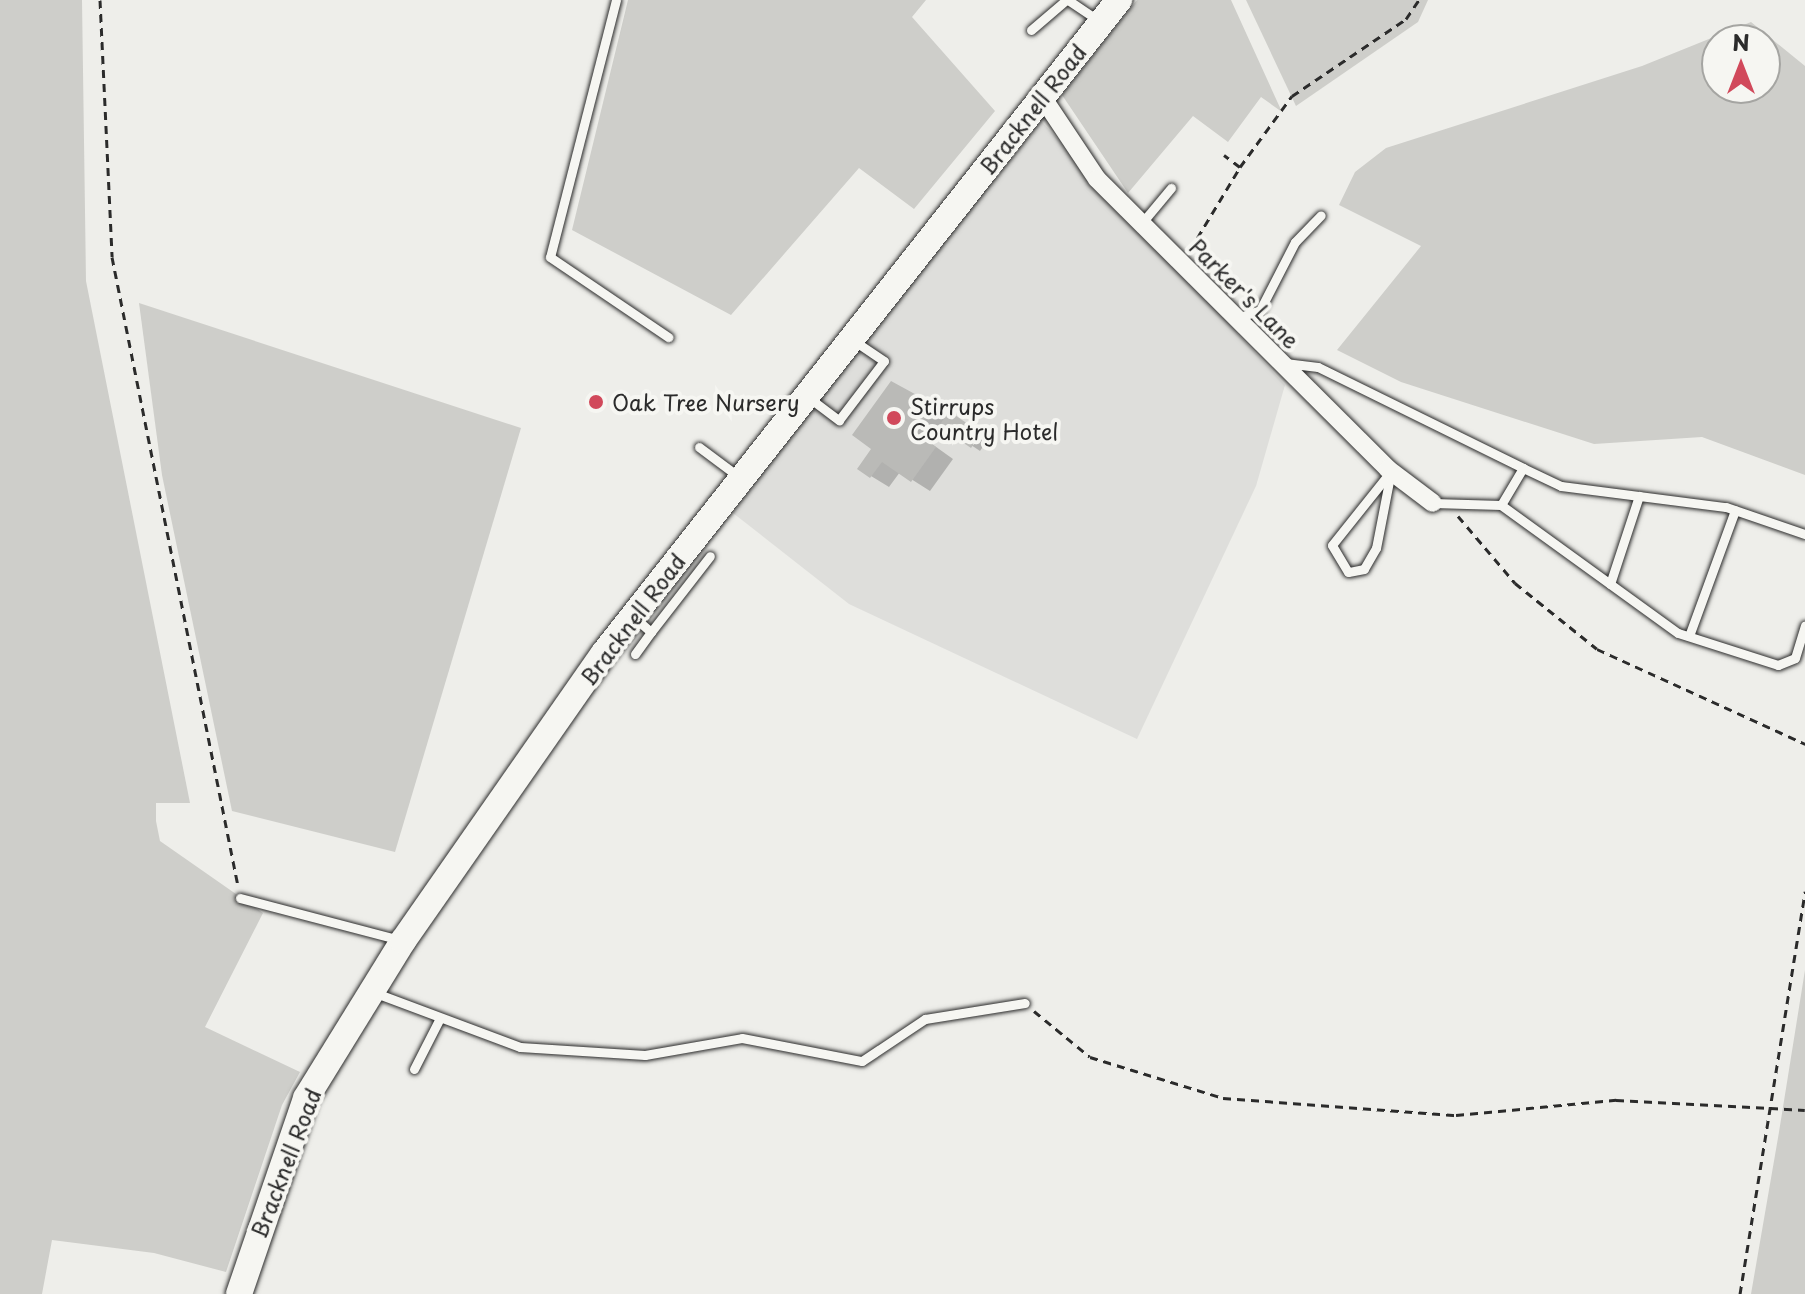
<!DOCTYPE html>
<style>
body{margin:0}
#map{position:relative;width:1805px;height:1294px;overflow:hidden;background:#eeeeea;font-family:"Playpen Sans",sans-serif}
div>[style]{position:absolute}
.built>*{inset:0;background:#dededb}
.green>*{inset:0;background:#cececa}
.shadow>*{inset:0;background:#0003}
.building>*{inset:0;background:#babab7}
.path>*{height:3px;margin-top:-1.5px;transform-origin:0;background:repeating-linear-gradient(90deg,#2b2b2b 0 8px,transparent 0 14px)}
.roads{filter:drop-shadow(0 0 2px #2b2b2b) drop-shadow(0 0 2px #2b2b2b)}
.service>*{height:9px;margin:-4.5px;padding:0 4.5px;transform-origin:4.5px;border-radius:4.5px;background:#f6f6f2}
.minor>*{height:18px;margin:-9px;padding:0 9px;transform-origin:9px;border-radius:9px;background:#f6f6f2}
.secondary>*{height:26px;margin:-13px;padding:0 13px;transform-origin:13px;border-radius:13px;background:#f6f6f2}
.dots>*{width:22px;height:22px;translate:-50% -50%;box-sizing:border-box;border:4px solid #f6f6f2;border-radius:50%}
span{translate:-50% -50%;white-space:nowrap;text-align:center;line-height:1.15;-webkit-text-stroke:8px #f6f6f2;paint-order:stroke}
.street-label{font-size:22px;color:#2b2b2b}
.poi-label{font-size:22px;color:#2b2b2b}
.left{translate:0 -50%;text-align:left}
.north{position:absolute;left:1701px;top:24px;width:80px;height:80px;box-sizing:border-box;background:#f6f6f2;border:2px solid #a5a5a2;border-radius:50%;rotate:0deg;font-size:22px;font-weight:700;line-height:32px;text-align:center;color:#2b2b2b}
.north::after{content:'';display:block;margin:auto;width:28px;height:36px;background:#d1495b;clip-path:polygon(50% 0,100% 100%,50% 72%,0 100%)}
</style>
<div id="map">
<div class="built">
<div style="clip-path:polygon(1041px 121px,1285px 385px,1256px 486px,1137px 739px,849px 604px,733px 513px,870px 326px)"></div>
</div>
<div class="green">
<div style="clip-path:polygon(0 0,82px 0,86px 281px,190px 803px,156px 803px,156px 821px,160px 841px,263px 913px,205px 1027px,300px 1072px,282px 1105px,226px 1272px,154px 1253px,52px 1240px,42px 1294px,0 1294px)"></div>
<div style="clip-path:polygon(628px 0,926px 0,912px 17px,995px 111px,914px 209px,859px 168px,731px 315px,572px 230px)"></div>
<div style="clip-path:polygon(1137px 0,1231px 0,1282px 112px,1261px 97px,1228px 142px,1193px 116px,1128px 193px,1062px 95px)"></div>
<div style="clip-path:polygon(1246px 0,1428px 0,1418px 22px,1296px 106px)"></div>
<div style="clip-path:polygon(evenodd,1751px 22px,1805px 66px,1805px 475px,1702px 437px,1594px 444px,1401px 382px,1337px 350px,1421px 246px,1339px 205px,1355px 172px,1386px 148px,1642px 66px,1751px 22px,1717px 40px,1765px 40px,1765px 88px,1717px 88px,1717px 40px)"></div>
<div style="clip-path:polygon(139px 303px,521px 428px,395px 852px,232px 811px,162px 475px)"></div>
<div style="clip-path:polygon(1805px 970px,1805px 1294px,1751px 1294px,1779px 1132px)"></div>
</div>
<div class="shadow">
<div style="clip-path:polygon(892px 383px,988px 439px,980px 451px,944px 427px,932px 444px,953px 459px,930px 491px,900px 472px,889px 487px,871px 476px)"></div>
</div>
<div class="building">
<div style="clip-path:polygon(891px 381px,935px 405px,915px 432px,936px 447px,911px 482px,882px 462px,870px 478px,857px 469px,871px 449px,852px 435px)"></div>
<div style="clip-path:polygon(949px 411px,981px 433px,971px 448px,939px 426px)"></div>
</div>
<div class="path">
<div style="left:100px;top:0;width:257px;rotate:87.3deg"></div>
<div style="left:112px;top:257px;width:641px;rotate:78.67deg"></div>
<div style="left:1240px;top:167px;width:88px;rotate:-53.8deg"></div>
<div style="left:1292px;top:96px;width:138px;rotate:-34deg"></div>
<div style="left:1406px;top:19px;width:23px;rotate:-56deg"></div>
<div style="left:1190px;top:250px;width:97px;rotate:-58.9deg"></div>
<div style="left:1240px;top:167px;width:20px;rotate:-143deg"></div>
<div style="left:1458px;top:516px;width:88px;rotate:49.6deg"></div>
<div style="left:1515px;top:583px;width:105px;rotate:38.8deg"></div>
<div style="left:1597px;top:649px;width:229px;rotate:24.5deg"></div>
<div style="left:1034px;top:1011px;width:72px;rotate:39.4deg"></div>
<div style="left:1090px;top:1057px;width:139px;rotate:17.1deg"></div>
<div style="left:1223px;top:1098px;width:234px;rotate:4.2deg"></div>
<div style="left:1456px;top:1115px;width:161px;rotate:-5.4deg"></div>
<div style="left:1616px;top:1100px;width:189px;rotate:3deg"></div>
<div style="left:1740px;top:1294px;width:408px;rotate:-80.8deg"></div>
</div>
<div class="roads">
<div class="service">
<div style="left:616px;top:0;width:265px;rotate:104.4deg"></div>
<div style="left:550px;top:257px;width:143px;rotate:34.1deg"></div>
<div style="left:1068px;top:0;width:36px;rotate:34deg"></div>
<div style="left:1031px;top:30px;width:46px;rotate:-40.6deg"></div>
<div style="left:1141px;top:224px;width:47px;rotate:-50.2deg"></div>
<div style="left:1237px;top:318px;width:24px;rotate:-19deg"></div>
<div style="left:1260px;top:310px;width:76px;rotate:-62.8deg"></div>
<div style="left:1295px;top:242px;width:37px;rotate:-46deg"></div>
<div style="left:1285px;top:363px;width:33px;rotate:7deg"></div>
<div style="left:1318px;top:367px;width:229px;rotate:26.2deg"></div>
<div style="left:808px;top:397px;width:39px;rotate:37deg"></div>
<div style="left:839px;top:420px;width:74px;rotate:-52.7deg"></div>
<div style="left:884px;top:361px;width:36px;rotate:-146deg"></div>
<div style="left:699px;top:447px;width:50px;rotate:36.9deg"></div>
<div style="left:1391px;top:471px;width:78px;rotate:101deg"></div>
<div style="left:1376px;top:548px;width:24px;rotate:120deg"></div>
<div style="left:1364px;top:569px;width:16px;rotate:169deg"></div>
<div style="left:1348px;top:572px;width:31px;rotate:-121deg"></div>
<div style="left:1332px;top:545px;width:95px;rotate:-51.4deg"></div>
<div style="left:1433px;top:503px;width:68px;rotate:1.7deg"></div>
<div style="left:1501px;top:505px;width:218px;rotate:35.9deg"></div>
<div style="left:1678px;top:633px;width:105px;rotate:17.7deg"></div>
<div style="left:1778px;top:665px;width:18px;rotate:-22deg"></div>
<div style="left:1795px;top:658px;width:34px;rotate:-73deg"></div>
<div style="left:1501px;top:505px;width:43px;rotate:-59.3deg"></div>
<div style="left:1523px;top:468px;width:42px;rotate:25.3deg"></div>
<div style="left:1561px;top:486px;width:166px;rotate:7.3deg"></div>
<div style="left:1726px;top:507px;width:83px;rotate:18.9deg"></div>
<div style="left:1610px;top:584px;width:93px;rotate:-71.8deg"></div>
<div style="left:636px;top:619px;width:20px;rotate:41deg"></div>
<div style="left:651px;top:632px;width:96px;rotate:-52.2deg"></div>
<div style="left:1689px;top:636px;width:134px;rotate:-69.9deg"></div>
<div style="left:635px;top:654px;width:27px;rotate:-54deg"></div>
<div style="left:240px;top:898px;width:165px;rotate:14.7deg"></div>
<div style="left:373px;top:992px;width:157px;rotate:20.5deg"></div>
<div style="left:520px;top:1047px;width:125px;rotate:3.7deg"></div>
<div style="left:645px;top:1055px;width:98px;rotate:-9.9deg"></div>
<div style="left:742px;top:1038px;width:122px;rotate:10.9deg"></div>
<div style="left:862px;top:1061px;width:76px;rotate:-33.7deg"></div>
<div style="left:925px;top:1019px;width:101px;rotate:-9.1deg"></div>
<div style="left:414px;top:1069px;width:55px;rotate:-63deg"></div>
</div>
<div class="minor">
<div style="left:1043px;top:98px;width:97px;rotate:56.3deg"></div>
<div style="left:1097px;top:179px;width:411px;rotate:44.9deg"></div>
<div style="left:1388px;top:469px;width:56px;rotate:37.1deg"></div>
</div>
<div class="secondary">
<div style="left:239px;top:1294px;width:207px;rotate:-71.1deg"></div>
<div style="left:306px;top:1098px;width:185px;rotate:-58.3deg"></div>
<div style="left:403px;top:941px;width:351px;rotate:-55.1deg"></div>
<div style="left:604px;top:653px;width:832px;rotate:-51.74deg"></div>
</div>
</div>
<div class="dots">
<div style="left:596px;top:402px;background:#d1495b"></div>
<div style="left:894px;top:418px;background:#d1495b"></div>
</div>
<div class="street-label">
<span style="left:1032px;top:109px;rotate:-52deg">Bracknell Road</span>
<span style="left:1245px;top:293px;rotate:45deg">Parker's Lane</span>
<span style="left:632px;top:619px;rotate:-53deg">Bracknell Road</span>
<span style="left:285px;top:1163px;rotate:-69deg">Bracknell Road</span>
</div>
<div class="poi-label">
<span class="left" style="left:612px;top:402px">Oak Tree Nursery</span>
<span class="left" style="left:910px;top:418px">Stirrups<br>Country Hotel</span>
</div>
<div class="north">N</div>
</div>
